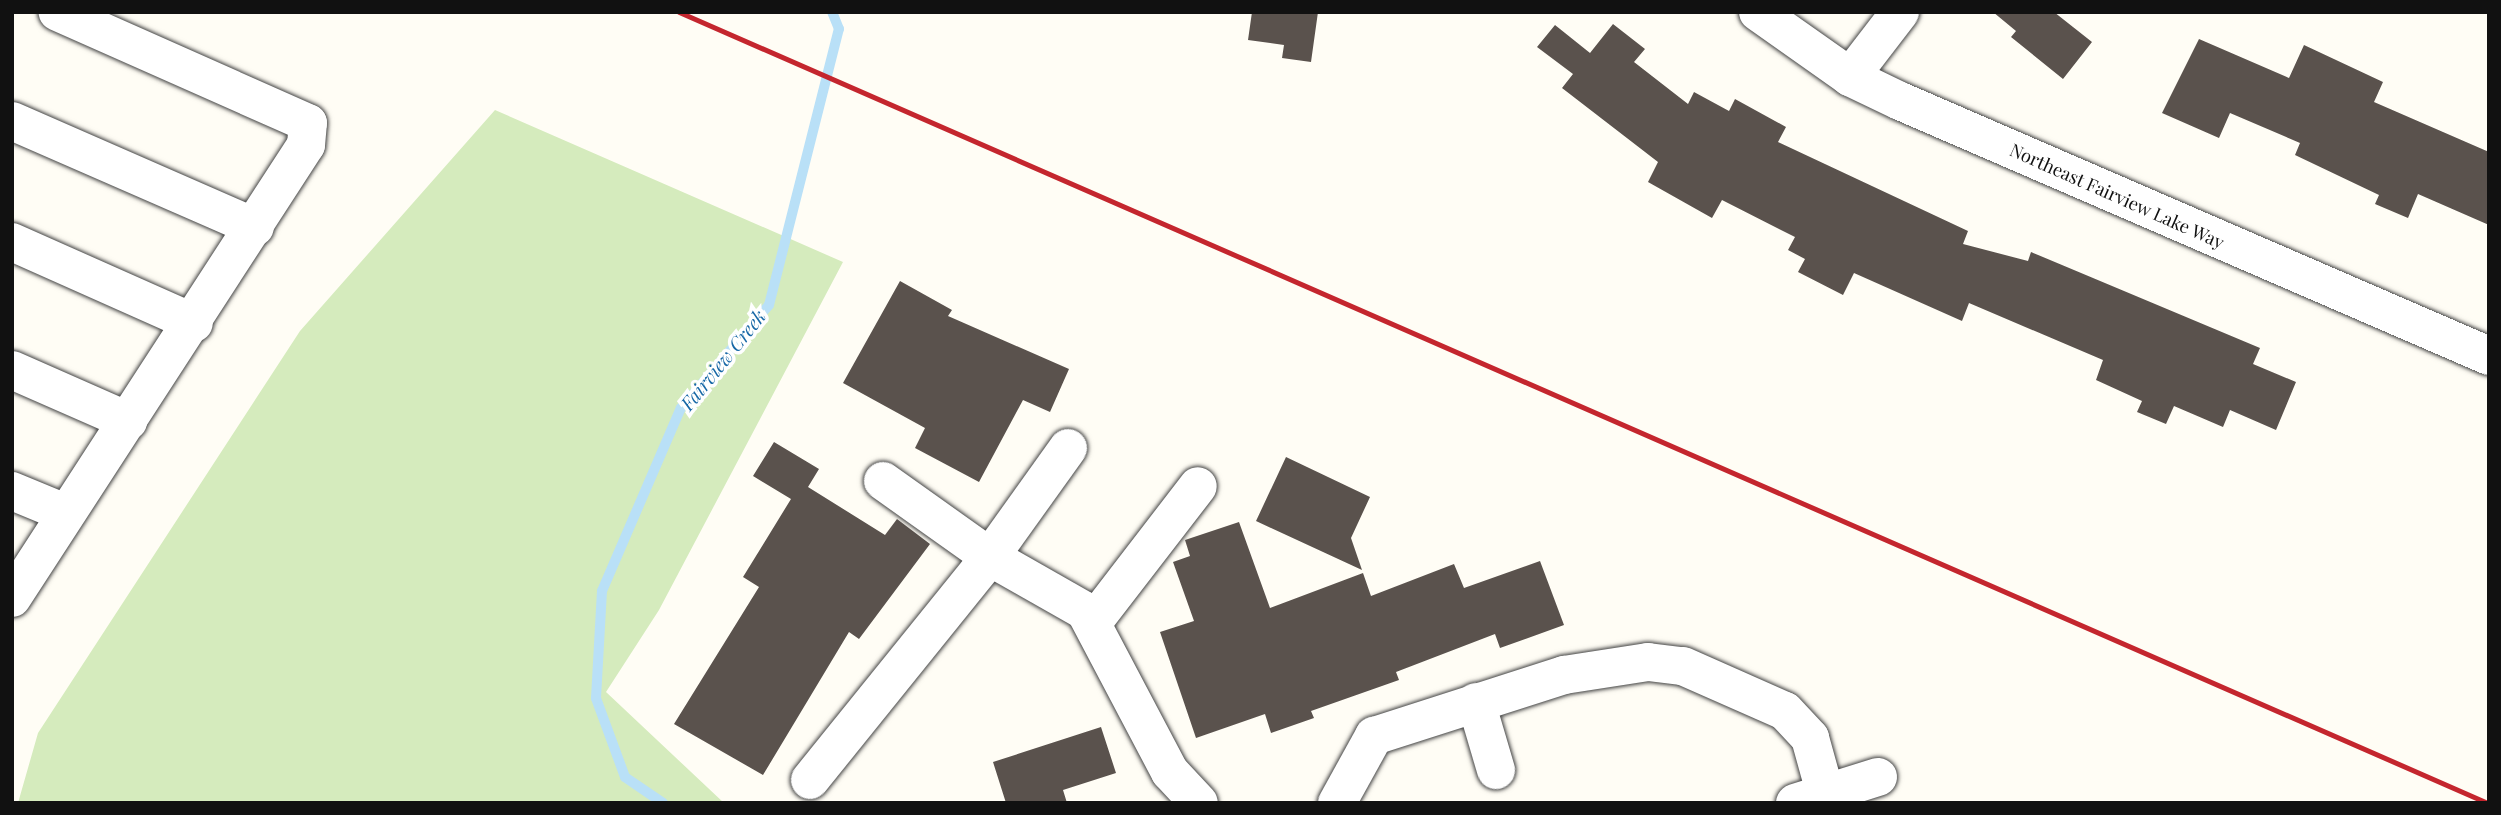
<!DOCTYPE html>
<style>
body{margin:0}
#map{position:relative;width:2501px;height:815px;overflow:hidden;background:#fffdf5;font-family:"Playfair Display",serif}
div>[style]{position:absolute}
.green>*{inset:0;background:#d5ebbd}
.stream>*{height:10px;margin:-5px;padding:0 5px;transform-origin:5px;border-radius:5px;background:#b9e0f7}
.building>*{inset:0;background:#5a524d}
.roads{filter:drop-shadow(0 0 2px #444) drop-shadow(0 0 2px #444)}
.minor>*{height:38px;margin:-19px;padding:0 19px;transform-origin:19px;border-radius:19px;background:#fff}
.rail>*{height:5px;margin:-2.5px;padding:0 2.5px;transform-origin:2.5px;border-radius:2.5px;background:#c4262e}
span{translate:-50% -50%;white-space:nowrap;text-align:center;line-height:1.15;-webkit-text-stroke:7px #fff;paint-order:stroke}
.street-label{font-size:18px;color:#111}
.water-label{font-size:19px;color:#1768a6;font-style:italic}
.frame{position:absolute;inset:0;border:14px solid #111;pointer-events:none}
</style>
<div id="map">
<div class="green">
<div style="clip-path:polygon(495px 110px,843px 262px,659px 610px,606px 692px,724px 803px,18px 803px,38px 733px,300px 331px)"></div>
</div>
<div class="stream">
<div style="left:663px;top:803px;width:46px;rotate:-145.6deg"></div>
<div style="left:625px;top:777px;width:84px;rotate:-110.2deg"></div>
<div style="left:596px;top:698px;width:107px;rotate:-86.8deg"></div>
<div style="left:602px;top:591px;width:199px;rotate:-66.7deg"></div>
<div style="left:681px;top:408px;width:135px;rotate:-49.5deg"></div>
<div style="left:769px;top:305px;width:285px;rotate:-75.8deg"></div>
<div style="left:839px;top:29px;width:18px;rotate:-112deg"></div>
</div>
<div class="building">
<div style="clip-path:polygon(1252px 12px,1318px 12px,1311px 62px,1282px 58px,1284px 45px,1248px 40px)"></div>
<div style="clip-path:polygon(1993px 12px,2054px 12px,2092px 42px,2063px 79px,2011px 37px,2016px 31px)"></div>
<div style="clip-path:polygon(1613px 24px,1645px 49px,1634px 62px,1688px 104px,1694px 92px,1729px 111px,1735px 99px,1786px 127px,1778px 142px,1968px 231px,1963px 244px,2028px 261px,2031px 252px,2260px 348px,2253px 364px,2296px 382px,2276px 430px,2230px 410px,2223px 427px,2174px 406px,2166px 424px,2137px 412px,2142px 401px,2096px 380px,2103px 360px,1969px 303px,1962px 321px,1854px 273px,1843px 295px,1798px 272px,1805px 259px,1788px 250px,1795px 237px,1722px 200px,1712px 218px,1648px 182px,1658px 162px,1562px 88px,1573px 74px,1537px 47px,1555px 25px,1590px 53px)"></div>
<div style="clip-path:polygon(2199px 39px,2289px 78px,2304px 45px,2383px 82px,2374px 102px,2489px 152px,2489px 225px,2418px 194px,2408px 218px,2375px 204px,2379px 195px,2295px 155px,2300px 143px,2230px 113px,2219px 138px,2162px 113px)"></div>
<div style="clip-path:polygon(900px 281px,952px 310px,948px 316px,1069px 369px,1050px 412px,1023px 400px,979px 482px,915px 448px,925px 428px,843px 383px)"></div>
<div style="clip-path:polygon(774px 442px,819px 469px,808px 487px,885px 535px,897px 519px,930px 544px,859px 639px,849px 632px,763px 775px,674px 724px,759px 587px,743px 577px,791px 499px,753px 476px)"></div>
<div style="clip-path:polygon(1286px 457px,1370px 497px,1351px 538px,1362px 570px,1256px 521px)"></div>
<div style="clip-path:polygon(1239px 522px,1270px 608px,1363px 573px,1371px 596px,1454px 564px,1464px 588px,1540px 561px,1564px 625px,1500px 648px,1495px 634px,1396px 672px,1399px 680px,1311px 711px,1314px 718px,1271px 733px,1265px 714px,1196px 738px,1160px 632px,1194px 621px,1173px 562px,1190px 556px,1185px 540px)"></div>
<div style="clip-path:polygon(1101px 727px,1116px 773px,1063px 790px,1067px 803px,1006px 803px,993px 762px)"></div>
</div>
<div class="roads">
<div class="minor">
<div style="left:1758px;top:12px;width:113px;rotate:35.2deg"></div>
<div style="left:1850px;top:77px;width:55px;rotate:25.6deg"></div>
<div style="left:1900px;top:101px;width:642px;rotate:23.41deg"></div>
<div style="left:1850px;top:77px;width:82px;rotate:-52.4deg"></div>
<div style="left:12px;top:121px;width:265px;rotate:23.6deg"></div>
<div style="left:12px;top:242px;width:199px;rotate:24deg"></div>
<div style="left:12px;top:370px;width:127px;rotate:23.7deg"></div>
<div style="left:883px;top:481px;width:131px;rotate:35.4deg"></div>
<div style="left:990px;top:557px;width:109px;rotate:29.6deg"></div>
<div style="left:1085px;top:611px;width:182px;rotate:62.2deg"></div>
<div style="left:1170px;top:772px;width:42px;rotate:46.9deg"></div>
<div style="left:12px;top:491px;width:57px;rotate:22.5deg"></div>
<div style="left:12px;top:598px;width:540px;rotate:-57.02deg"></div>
<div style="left:306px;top:145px;width:22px;rotate:-85deg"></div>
<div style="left:308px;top:123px;width:274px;rotate:-156.1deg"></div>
<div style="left:1094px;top:621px;width:170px;rotate:-52.4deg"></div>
<div style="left:1476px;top:702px;width:71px;rotate:73.6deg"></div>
<div style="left:810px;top:780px;width:287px;rotate:-51.1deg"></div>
<div style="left:990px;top:557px;width:134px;rotate:-54.4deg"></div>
<div style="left:1337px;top:803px;width:77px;rotate:-61.1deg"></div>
<div style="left:1374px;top:736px;width:200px;rotate:-17.8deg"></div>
<div style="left:1564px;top:675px;width:85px;rotate:-8.8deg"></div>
<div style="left:1648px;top:662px;width:35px;rotate:7deg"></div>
<div style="left:1683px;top:666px;width:111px;rotate:23.8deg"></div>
<div style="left:1785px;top:711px;width:37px;rotate:47deg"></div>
<div style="left:1810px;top:738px;width:56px;rotate:74.5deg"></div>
<div style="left:1795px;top:803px;width:87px;rotate:-17.4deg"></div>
</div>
</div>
<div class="rail">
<div style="left:679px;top:12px;width:1974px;rotate:23.62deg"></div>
</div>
<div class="street-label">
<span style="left:2117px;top:196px;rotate:24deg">Northeast Fairview Lake Way</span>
</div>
<div class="water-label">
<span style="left:723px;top:360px;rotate:-51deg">Fairview Creek</span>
</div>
<div class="frame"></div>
</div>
